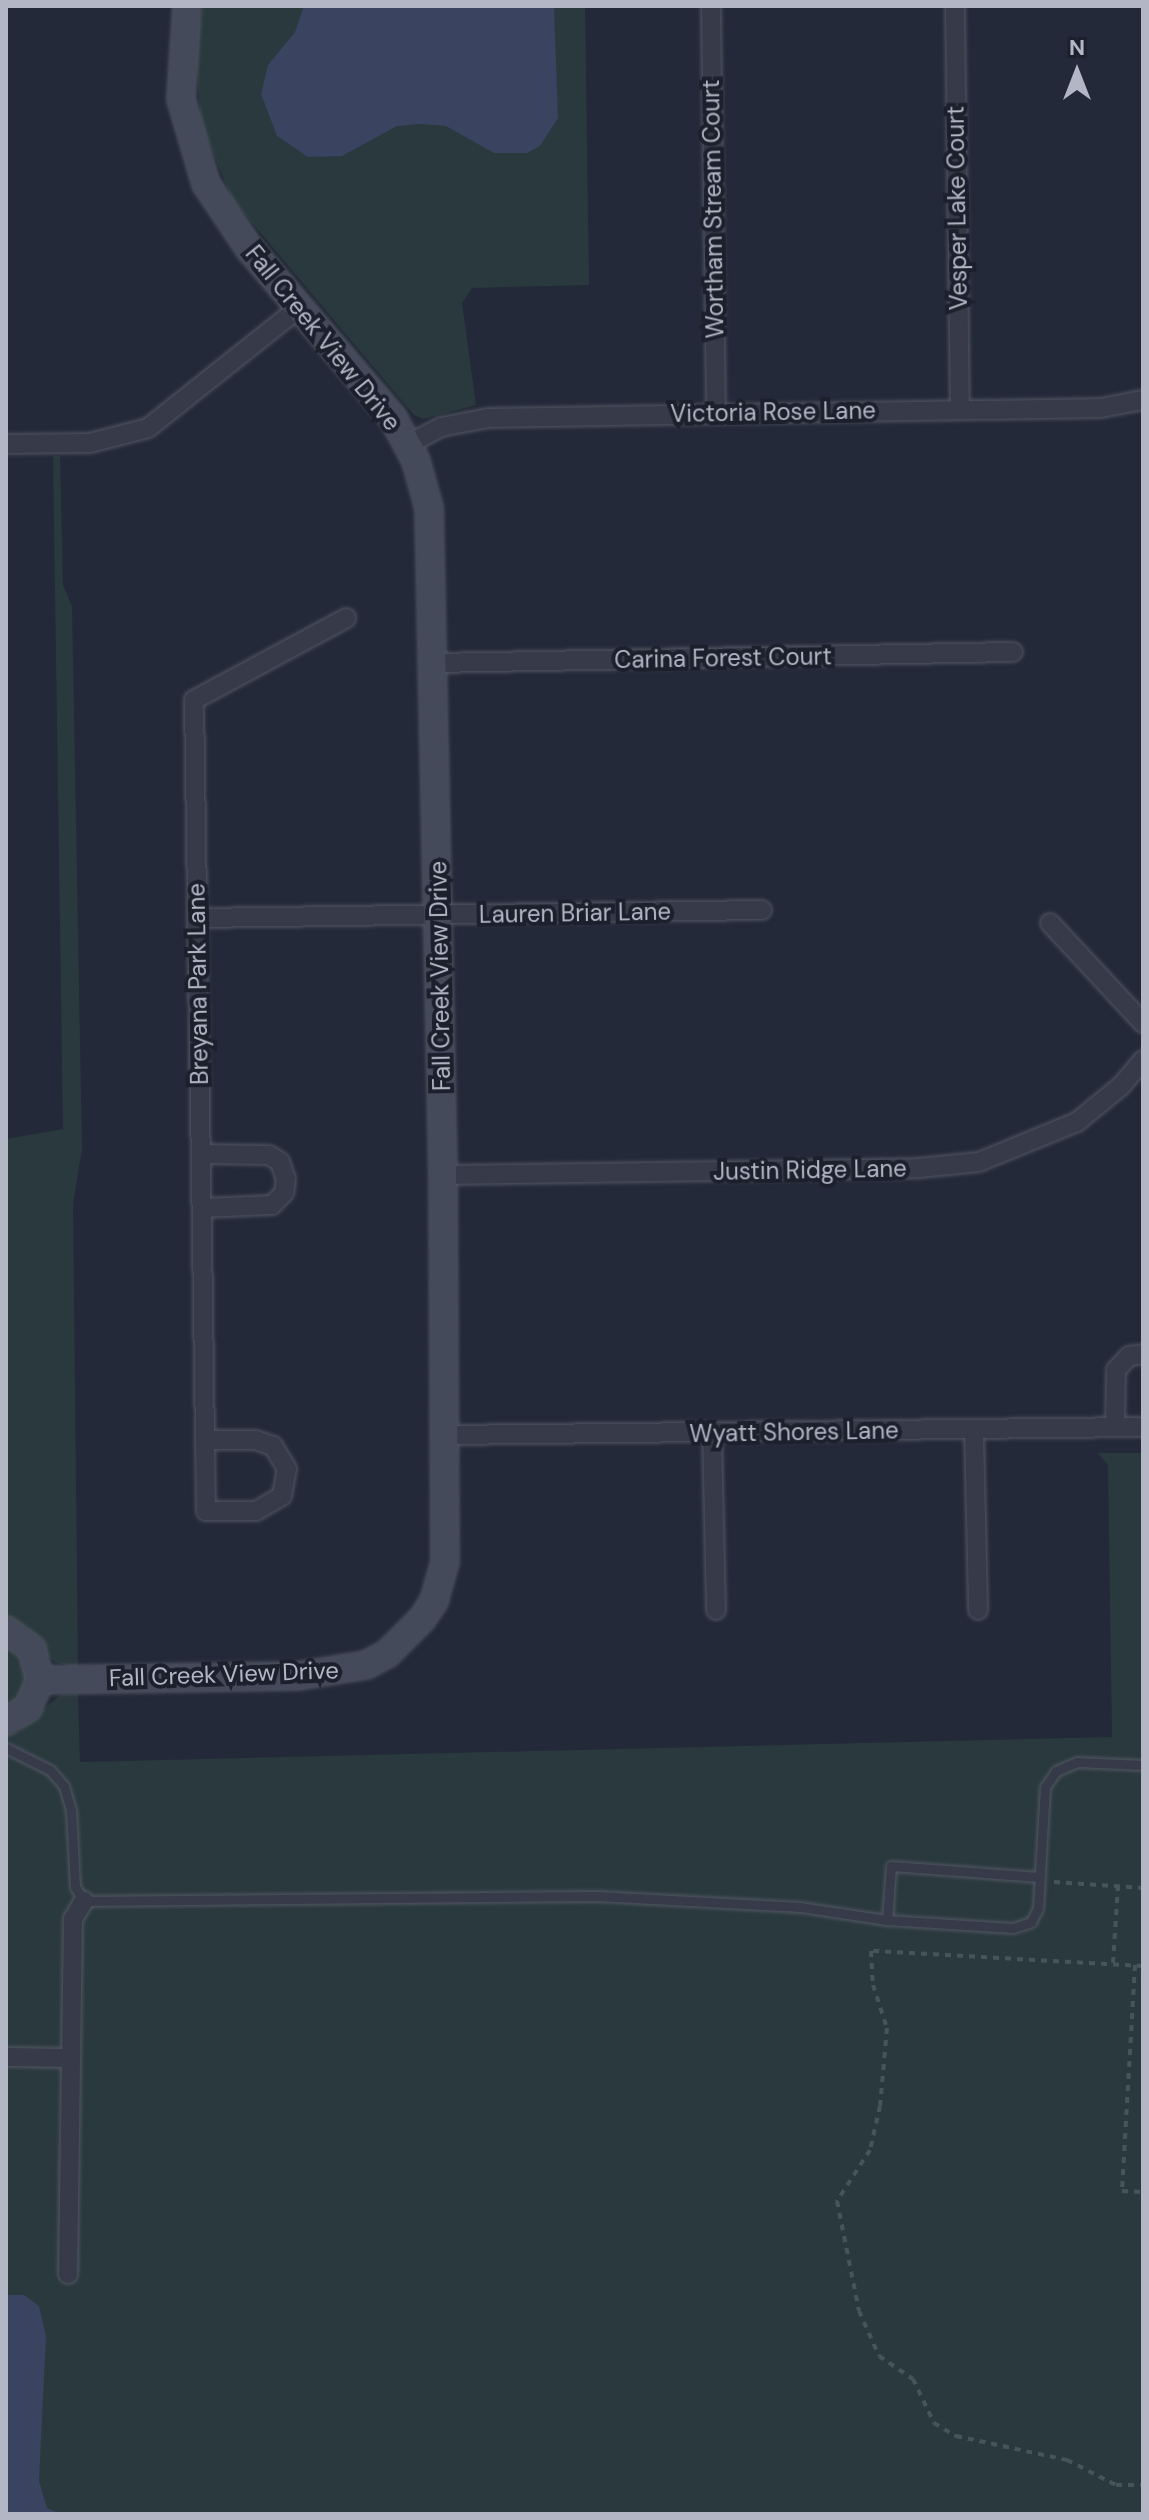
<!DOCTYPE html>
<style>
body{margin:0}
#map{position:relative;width:1149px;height:2520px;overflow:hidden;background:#232938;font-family:"DM Sans",sans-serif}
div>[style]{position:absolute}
.green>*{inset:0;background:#29393d}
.water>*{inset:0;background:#3a4360}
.path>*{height:4px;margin-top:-2px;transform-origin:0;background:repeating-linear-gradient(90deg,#47555b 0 6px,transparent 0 12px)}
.roads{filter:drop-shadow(0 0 2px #525663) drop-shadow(0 0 2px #525663)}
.lane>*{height:9px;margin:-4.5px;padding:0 4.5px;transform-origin:4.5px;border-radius:4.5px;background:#373b49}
.street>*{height:18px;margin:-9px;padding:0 9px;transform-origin:9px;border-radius:9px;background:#373b49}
.secondary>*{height:26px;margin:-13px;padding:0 13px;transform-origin:13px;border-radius:13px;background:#454a5b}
span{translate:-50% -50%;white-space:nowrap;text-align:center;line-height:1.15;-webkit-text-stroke:8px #1c202d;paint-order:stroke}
.street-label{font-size:24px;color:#b2b6c5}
.frame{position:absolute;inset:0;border:8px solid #b2b6c5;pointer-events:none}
.north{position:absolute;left:1037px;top:32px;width:80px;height:80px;-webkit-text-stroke:6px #1c202d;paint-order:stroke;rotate:0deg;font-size:22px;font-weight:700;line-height:32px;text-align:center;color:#b2b6c5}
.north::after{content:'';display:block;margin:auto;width:28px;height:36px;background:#b2b6c5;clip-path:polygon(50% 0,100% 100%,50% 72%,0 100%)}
</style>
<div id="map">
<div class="green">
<div style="clip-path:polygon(203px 6px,585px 6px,589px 285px,472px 288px,462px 303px,476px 405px,423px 419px,414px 415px,232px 199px,201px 124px,195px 48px)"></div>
<div style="clip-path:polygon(53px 456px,60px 456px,63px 585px,72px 606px,82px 1149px,73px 1204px,78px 1667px,56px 1663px,6px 1619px,6px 1139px,63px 1129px)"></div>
<div style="clip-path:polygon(1098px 1453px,1143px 1453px,1143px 2514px,6px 2514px,6px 1734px,18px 1732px,61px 1694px,78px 1694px,80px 1762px,1112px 1737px,1108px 1465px)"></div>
<div style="clip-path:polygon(6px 1643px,22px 1656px,28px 1679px,19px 1700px,6px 1709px)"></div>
</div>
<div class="water">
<div style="clip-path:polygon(304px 6px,554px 6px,558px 118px,540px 146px,527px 153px,494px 153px,446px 126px,421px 124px,397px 126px,342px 156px,308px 157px,277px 136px,261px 94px,268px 65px,295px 32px)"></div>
<div style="clip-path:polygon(6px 2295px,24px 2295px,39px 2306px,46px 2336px,39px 2481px,47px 2508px,61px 2514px,6px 2514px)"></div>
</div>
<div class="path">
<div style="left:1054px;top:1882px;width:89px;rotate:3.9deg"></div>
<div style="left:1113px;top:1963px;width:77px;rotate:-86.3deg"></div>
<div style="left:1135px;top:1965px;width:226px;rotate:93.3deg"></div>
<div style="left:1122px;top:2191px;width:21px;rotate:3deg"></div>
<div style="left:1143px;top:1966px;width:272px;rotate:-176.8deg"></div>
<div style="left:871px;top:1951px;width:34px;rotate:87deg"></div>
<div style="left:873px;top:1985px;width:45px;rotate:72deg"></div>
<div style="left:887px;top:2028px;width:78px;rotate:95.1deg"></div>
<div style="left:880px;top:2106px;width:45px;rotate:102.8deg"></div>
<div style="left:870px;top:2150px;width:61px;rotate:122.9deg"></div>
<div style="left:837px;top:2201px;width:112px;rotate:78.7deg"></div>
<div style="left:859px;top:2311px;width:49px;rotate:66deg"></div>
<div style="left:879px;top:2356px;width:41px;rotate:34.1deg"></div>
<div style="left:913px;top:2379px;width:49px;rotate:64.5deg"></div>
<div style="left:934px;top:2423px;width:26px;rotate:31deg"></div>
<div style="left:956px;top:2436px;width:114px;rotate:12.2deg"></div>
<div style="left:1067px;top:2460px;width:55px;rotate:27deg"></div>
<div style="left:1116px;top:2485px;width:27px"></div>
</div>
<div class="roads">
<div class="lane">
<div style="left:6px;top:1748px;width:49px;rotate:26.6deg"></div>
<div style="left:50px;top:1770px;width:21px;rotate:49deg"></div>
<div style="left:64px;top:1786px;width:25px;rotate:74deg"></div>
<div style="left:71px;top:1810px;width:77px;rotate:87deg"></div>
<div style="left:75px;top:1887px;width:17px;rotate:57deg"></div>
<div style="left:84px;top:1901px;width:513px;rotate:-0.56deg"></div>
<div style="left:597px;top:1896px;width:204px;rotate:3.1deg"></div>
<div style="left:801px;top:1907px;width:87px;rotate:8.6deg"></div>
<div style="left:1039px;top:1877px;width:148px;rotate:-175.7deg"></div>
<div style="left:891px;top:1866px;width:54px;rotate:94.2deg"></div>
<div style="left:887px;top:1920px;width:126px;rotate:3.6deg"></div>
<div style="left:1013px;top:1928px;width:19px;rotate:-18deg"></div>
<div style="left:1031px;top:1922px;width:16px;rotate:-63deg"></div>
<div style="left:1038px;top:1908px;width:121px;rotate:-86.7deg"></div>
<div style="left:1045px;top:1787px;width:19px;rotate:-55deg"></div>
<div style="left:1056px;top:1771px;width:23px;rotate:-23deg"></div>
<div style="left:1077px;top:1762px;width:66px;rotate:2.6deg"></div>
</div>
<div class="street">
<div style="left:711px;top:6px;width:406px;rotate:89.3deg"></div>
<div style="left:955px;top:6px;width:404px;rotate:89.3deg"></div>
<div style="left:6px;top:444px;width:84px;rotate:-0.7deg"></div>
<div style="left:90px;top:443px;width:60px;rotate:-14.5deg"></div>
<div style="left:148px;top:428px;width:194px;rotate:-38.5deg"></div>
<div style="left:409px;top:444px;width:36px;rotate:-28deg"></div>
<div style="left:441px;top:427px;width:48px;rotate:-10.8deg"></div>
<div style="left:488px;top:418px;width:613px;rotate:-0.93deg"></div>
<div style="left:1101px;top:408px;width:43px;rotate:-10.8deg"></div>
<div style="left:434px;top:663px;width:579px;rotate:-1.09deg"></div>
<div style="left:197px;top:918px;width:565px;rotate:-0.81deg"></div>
<div style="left:1050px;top:923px;width:137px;rotate:47.1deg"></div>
<div style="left:201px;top:1154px;width:68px;rotate:0.8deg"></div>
<div style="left:269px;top:1155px;width:13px;rotate:32deg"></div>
<div style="left:280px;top:1162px;width:18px;rotate:71deg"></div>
<div style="left:286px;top:1179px;width:14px;rotate:98deg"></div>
<div style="left:284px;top:1193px;width:17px;rotate:135deg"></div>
<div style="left:272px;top:1205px;width:70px;rotate:177.5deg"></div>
<div style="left:443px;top:1175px;width:476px;rotate:-0.8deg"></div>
<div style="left:919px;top:1168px;width:60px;rotate:-5.7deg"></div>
<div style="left:979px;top:1162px;width:106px;rotate:-22.2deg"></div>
<div style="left:1077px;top:1122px;width:58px;rotate:-39.4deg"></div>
<div style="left:1122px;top:1085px;width:33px;rotate:-50deg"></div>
<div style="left:1115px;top:1427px;width:57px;rotate:-89deg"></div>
<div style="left:1116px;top:1370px;width:19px;rotate:-47deg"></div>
<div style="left:1129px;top:1356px;width:14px;rotate:-8deg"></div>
<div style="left:974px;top:1430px;width:180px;rotate:88.7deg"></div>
<div style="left:712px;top:1433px;width:177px;rotate:88.7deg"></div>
<div style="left:445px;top:1435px;width:698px;rotate:-0.66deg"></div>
<div style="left:205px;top:1440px;width:71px;rotate:89.2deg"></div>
<div style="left:206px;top:1511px;width:50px"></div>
<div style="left:256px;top:1511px;width:30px;rotate:-30deg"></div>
<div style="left:282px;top:1496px;width:27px;rotate:-80deg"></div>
<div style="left:287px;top:1469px;width:27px;rotate:-121deg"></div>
<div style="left:273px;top:1446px;width:18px;rotate:-161deg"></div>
<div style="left:256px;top:1440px;width:51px;rotate:180deg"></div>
<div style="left:205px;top:1440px;width:740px;rotate:-90.85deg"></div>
<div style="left:194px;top:700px;width:173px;rotate:-28.3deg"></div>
<div style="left:6px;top:2057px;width:64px;rotate:0.9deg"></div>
<div style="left:68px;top:2274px;width:355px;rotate:-89.2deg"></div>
<div style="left:73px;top:1919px;width:21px;rotate:-59deg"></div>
</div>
<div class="secondary">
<div style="left:6px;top:1630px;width:32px;rotate:36deg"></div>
<div style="left:32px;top:1649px;width:32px;rotate:76deg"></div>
<div style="left:40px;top:1680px;width:30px;rotate:113deg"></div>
<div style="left:28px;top:1708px;width:26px;rotate:149deg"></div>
<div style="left:40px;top:1680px;width:258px;rotate:-0.9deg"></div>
<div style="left:298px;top:1676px;width:69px;rotate:-9.2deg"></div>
<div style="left:366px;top:1665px;width:24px;rotate:-28deg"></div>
<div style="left:387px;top:1654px;width:49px;rotate:-45deg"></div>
<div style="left:422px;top:1619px;width:22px;rotate:-56deg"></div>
<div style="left:434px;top:1601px;width:41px;rotate:-74.2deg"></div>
<div style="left:445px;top:1562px;width:387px;rotate:-90.3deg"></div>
<div style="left:443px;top:1175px;width:667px;rotate:-91.2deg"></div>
<div style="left:429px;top:508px;width:49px;rotate:-105.5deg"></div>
<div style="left:416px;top:461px;width:49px;rotate:-118.1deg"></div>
<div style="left:393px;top:418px;width:223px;rotate:-130.3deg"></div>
<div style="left:249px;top:248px;width:77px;rotate:-123.9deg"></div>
<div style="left:206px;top:184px;width:89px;rotate:-106.4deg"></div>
<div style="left:181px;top:99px;width:93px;rotate:-86.3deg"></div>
</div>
</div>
<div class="street-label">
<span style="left:957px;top:208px;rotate:-91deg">Vesper Lake Court</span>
<span style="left:713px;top:209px;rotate:-91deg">Wortham Stream Court</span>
<span style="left:323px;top:338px;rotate:51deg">Fall Creek View Drive</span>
<span style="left:773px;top:412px;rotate:-1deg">Victoria Rose Lane</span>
<span style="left:723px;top:658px;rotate:-1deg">Carina Forest Court</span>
<span style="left:575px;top:913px;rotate:-1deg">Lauren Briar Lane</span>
<span style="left:440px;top:976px;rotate:-91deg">Fall Creek View Drive</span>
<span style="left:198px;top:984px;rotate:-91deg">Breyana Park Lane</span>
<span style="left:810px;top:1170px;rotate:-1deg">Justin Ridge Lane</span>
<span style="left:794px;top:1432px;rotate:-1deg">Wyatt Shores Lane</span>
<span style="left:224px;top:1674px;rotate:-2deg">Fall Creek View Drive</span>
</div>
<div class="frame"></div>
<div class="north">N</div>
</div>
